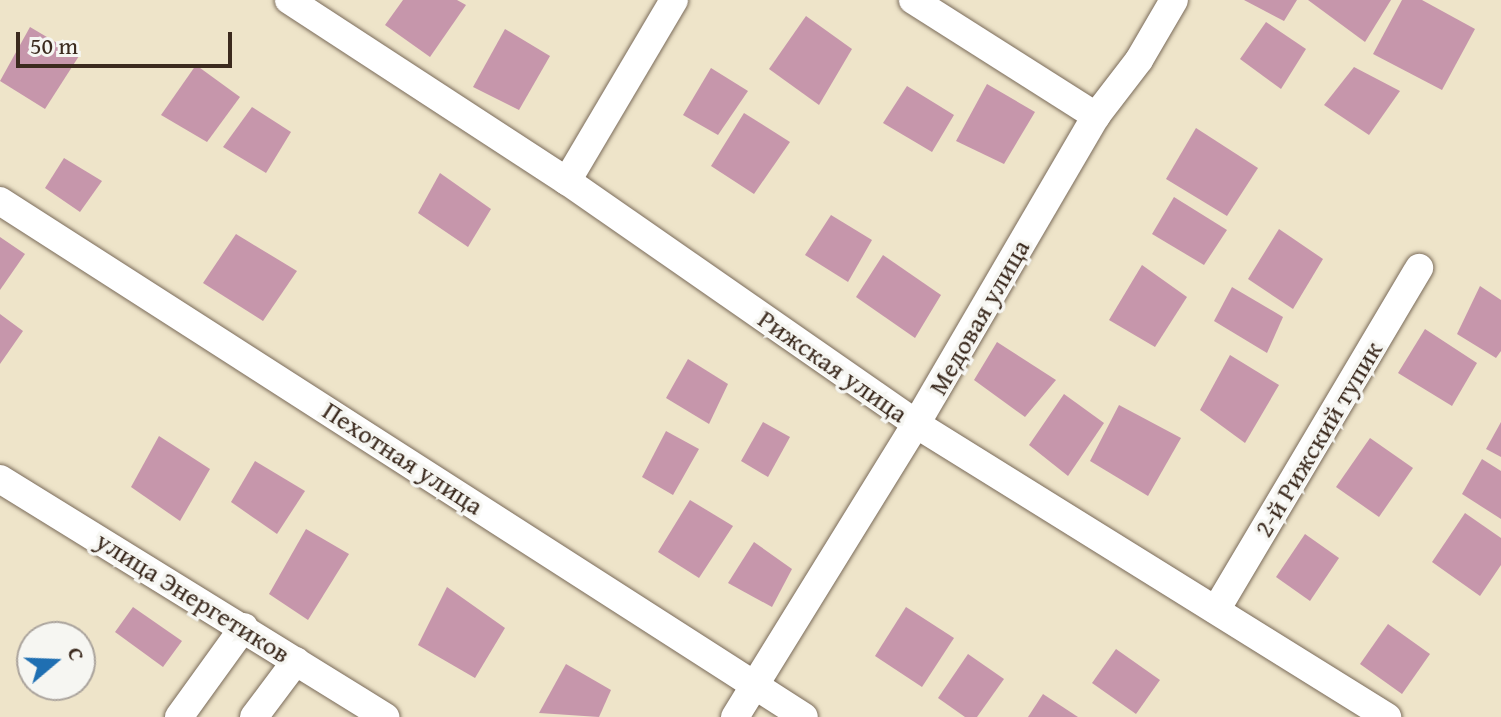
<!DOCTYPE html>
<meta charset="utf-8">
<style>
body{margin:0}
#map{position:relative;width:1501px;height:717px;overflow:hidden;background:#eee4c9;font-family:"Gentium Book Plus",serif}
div>[style]{position:absolute}
.building>*{inset:0;background:#c696ab}
.roads{filter:drop-shadow(0 0 2px #7a6b5a) drop-shadow(0 0 2px #7a6b5a)}
.minor>*{height:28px;margin:-14px;padding:0 14px;transform-origin:14px;border-radius:14px;background:#fff}
span{translate:-50% -50%;white-space:nowrap;text-align:center;line-height:1.15;-webkit-text-stroke:7px #f6f6f2;paint-order:stroke}
.street-label{font-size:26px;color:#3b2a1e}
.north{position:absolute;left:16px;top:621px;width:80px;height:80px;box-sizing:border-box;background:#f6f6f2;border:2px solid #aba49d;border-radius:50%;rotate:71deg;font-size:22px;font-weight:700;line-height:32px;text-align:center;color:#3b2a1e}
.north::after{content:'';display:block;margin:auto;width:28px;height:36px;background:#1f6fb2;clip-path:polygon(50% 0,100% 100%,50% 72%,0 100%)}
.scale{position:absolute;left:16px;top:32px;width:216px;height:36px;box-sizing:border-box;border:4px solid #3b2a1e;border-top:0;padding-left:10px;font-size:24px;line-height:28px;white-space:nowrap;color:#3b2a1e;-webkit-text-stroke:6px #f6f6f2;paint-order:stroke}
</style>
<div id="map">
<div class="building">
<div style="clip-path:polygon(403px 0,457px 0,466px 5px,430px 57px,385px 25px)"></div>
<div style="clip-path:polygon(1244px 0,1297px 0,1284px 21px)"></div>
<div style="clip-path:polygon(1308px 0,1391px 0,1365px 42px)"></div>
<div style="clip-path:polygon(1402px 0,1422px 0,1475px 29px,1442px 90px,1373px 54px)"></div>
<div style="clip-path:polygon(806px 16px,852px 49px,819px 105px,769px 69px)"></div>
<div style="clip-path:polygon(1266px 22px,1306px 49px,1281px 89px,1240px 59px)"></div>
<div style="clip-path:polygon(30px 27px,79px 56px,45px 109px,0 81px)"></div>
<div style="clip-path:polygon(505px 29px,550px 56px,519px 110px,473px 87px)"></div>
<div style="clip-path:polygon(196px 65px,240px 97px,207px 142px,161px 115px)"></div>
<div style="clip-path:polygon(1354px 67px,1400px 91px,1369px 135px,1324px 105px)"></div>
<div style="clip-path:polygon(711px 68px,748px 91px,718px 135px,683px 115px)"></div>
<div style="clip-path:polygon(987px 84px,1035px 112px,1004px 164px,956px 141px)"></div>
<div style="clip-path:polygon(907px 86px,954px 115px,932px 152px,883px 123px)"></div>
<div style="clip-path:polygon(252px 107px,291px 132px,266px 173px,223px 147px)"></div>
<div style="clip-path:polygon(744px 113px,790px 142px,754px 194px,711px 166px)"></div>
<div style="clip-path:polygon(1196px 128px,1258px 168px,1227px 216px,1166px 179px)"></div>
<div style="clip-path:polygon(64px 158px,102px 181px,80px 212px,45px 188px)"></div>
<div style="clip-path:polygon(440px 173px,491px 209px,468px 247px,418px 213px)"></div>
<div style="clip-path:polygon(1174px 197px,1227px 230px,1204px 265px,1152px 234px)"></div>
<div style="clip-path:polygon(831px 215px,872px 240px,848px 282px,805px 255px)"></div>
<div style="clip-path:polygon(1279px 229px,1323px 259px,1293px 309px,1248px 279px)"></div>
<div style="clip-path:polygon(236px 234px,297px 271px,263px 321px,203px 283px)"></div>
<div style="clip-path:polygon(0 237px,25px 254px,0 290px)"></div>
<div style="clip-path:polygon(883px 255px,941px 295px,915px 338px,856px 297px)"></div>
<div style="clip-path:polygon(1142px 265px,1187px 297px,1155px 347px,1109px 320px)"></div>
<div style="clip-path:polygon(1480px 286px,1501px 300px,1501px 351px,1496px 358px,1457px 334px)"></div>
<div style="clip-path:polygon(1232px 287px,1283px 317px,1267px 353px,1214px 321px)"></div>
<div style="clip-path:polygon(0 314px,23px 331px,0 364px)"></div>
<div style="clip-path:polygon(1425px 329px,1477px 363px,1452px 406px,1398px 373px)"></div>
<div style="clip-path:polygon(997px 342px,1056px 380px,1025px 417px,974px 380px)"></div>
<div style="clip-path:polygon(1230px 355px,1279px 385px,1245px 443px,1200px 410px)"></div>
<div style="clip-path:polygon(688px 359px,728px 384px,709px 424px,666px 398px)"></div>
<div style="clip-path:polygon(1064px 394px,1104px 423px,1068px 476px,1029px 445px)"></div>
<div style="clip-path:polygon(1119px 405px,1181px 438px,1148px 496px,1090px 461px)"></div>
<div style="clip-path:polygon(763px 422px,790px 437px,768px 477px,741px 461px)"></div>
<div style="clip-path:polygon(1501px 422px,1501px 457px,1486px 449px)"></div>
<div style="clip-path:polygon(666px 431px,699px 449px,673px 495px,642px 477px)"></div>
<div style="clip-path:polygon(159px 436px,210px 469px,180px 521px,131px 487px)"></div>
<div style="clip-path:polygon(1370px 438px,1413px 468px,1379px 517px,1336px 487px)"></div>
<div style="clip-path:polygon(1482px 459px,1501px 471px,1501px 519px,1462px 494px)"></div>
<div style="clip-path:polygon(255px 461px,305px 491px,277px 534px,231px 502px)"></div>
<div style="clip-path:polygon(690px 500px,733px 526px,699px 578px,658px 552px)"></div>
<div style="clip-path:polygon(1465px 513px,1501px 538px,1501px 565px,1480px 596px,1432px 562px)"></div>
<div style="clip-path:polygon(306px 529px,349px 554px,308px 620px,269px 594px)"></div>
<div style="clip-path:polygon(1305px 534px,1339px 558px,1310px 601px,1276px 577px)"></div>
<div style="clip-path:polygon(754px 542px,792px 569px,772px 607px,728px 583px)"></div>
<div style="clip-path:polygon(447px 587px,505px 628px,475px 678px,418px 645px)"></div>
<div style="clip-path:polygon(133px 607px,182px 641px,163px 667px,115px 632px)"></div>
<div style="clip-path:polygon(906px 607px,954px 638px,922px 687px,875px 656px)"></div>
<div style="clip-path:polygon(1388px 624px,1430px 654px,1402px 694px,1360px 664px)"></div>
<div style="clip-path:polygon(1116px 649px,1160px 680px,1136px 714px,1092px 683px)"></div>
<div style="clip-path:polygon(968px 654px,1004px 679px,977px 717px,965px 717px,938px 698px)"></div>
<div style="clip-path:polygon(566px 664px,611px 690px,599px 717px,539px 713px)"></div>
<div style="clip-path:polygon(1043px 694px,1078px 717px,1028px 717px)"></div>
</div>
<div class="roads">
<div class="minor">
<div style="left:289px;top:0;width:332px;rotate:33.1deg"></div>
<div style="left:567px;top:181px;width:425px;rotate:34.8deg"></div>
<div style="left:916px;top:424px;width:555px;rotate:31.88deg"></div>
<div style="left:913px;top:0;width:217px;rotate:32.4deg"></div>
<div style="left:567px;top:181px;width:210px;rotate:-59.4deg"></div>
<div style="left:0;top:201px;width:955px;rotate:32.69deg"></div>
<div style="left:0;top:479px;width:453px;rotate:31.7deg"></div>
<div style="left:1216px;top:610px;width:398px;rotate:-59.3deg"></div>
<div style="left:179px;top:717px;width:111px;rotate:-54.2deg"></div>
<div style="left:254px;top:717px;width:70px;rotate:-53.1deg"></div>
<div style="left:735px;top:717px;width:344px;rotate:-58.3deg"></div>
<div style="left:916px;top:424px;width:357px;rotate:-59.7deg"></div>
<div style="left:1096px;top:116px;width:71px;rotate:-52.5deg"></div>
<div style="left:1139px;top:60px;width:69px;rotate:-59.7deg"></div>
</div>
</div>
<div class="street-label">
<span style="left:979px;top:317px;rotate:-60deg">Медовая улица</span>
<span style="left:833px;top:366px;rotate:35deg">Рижская улица</span>
<span style="left:1318px;top:439px;rotate:-59deg">2-й Рижский тупик</span>
<span style="left:403px;top:458px;rotate:33deg">Пехотная улица</span>
<span style="left:193px;top:597px;rotate:32deg">улица Энергетиков</span>
</div>
<div class="north">С</div>
<div class="scale">50 m</div>
</div>
